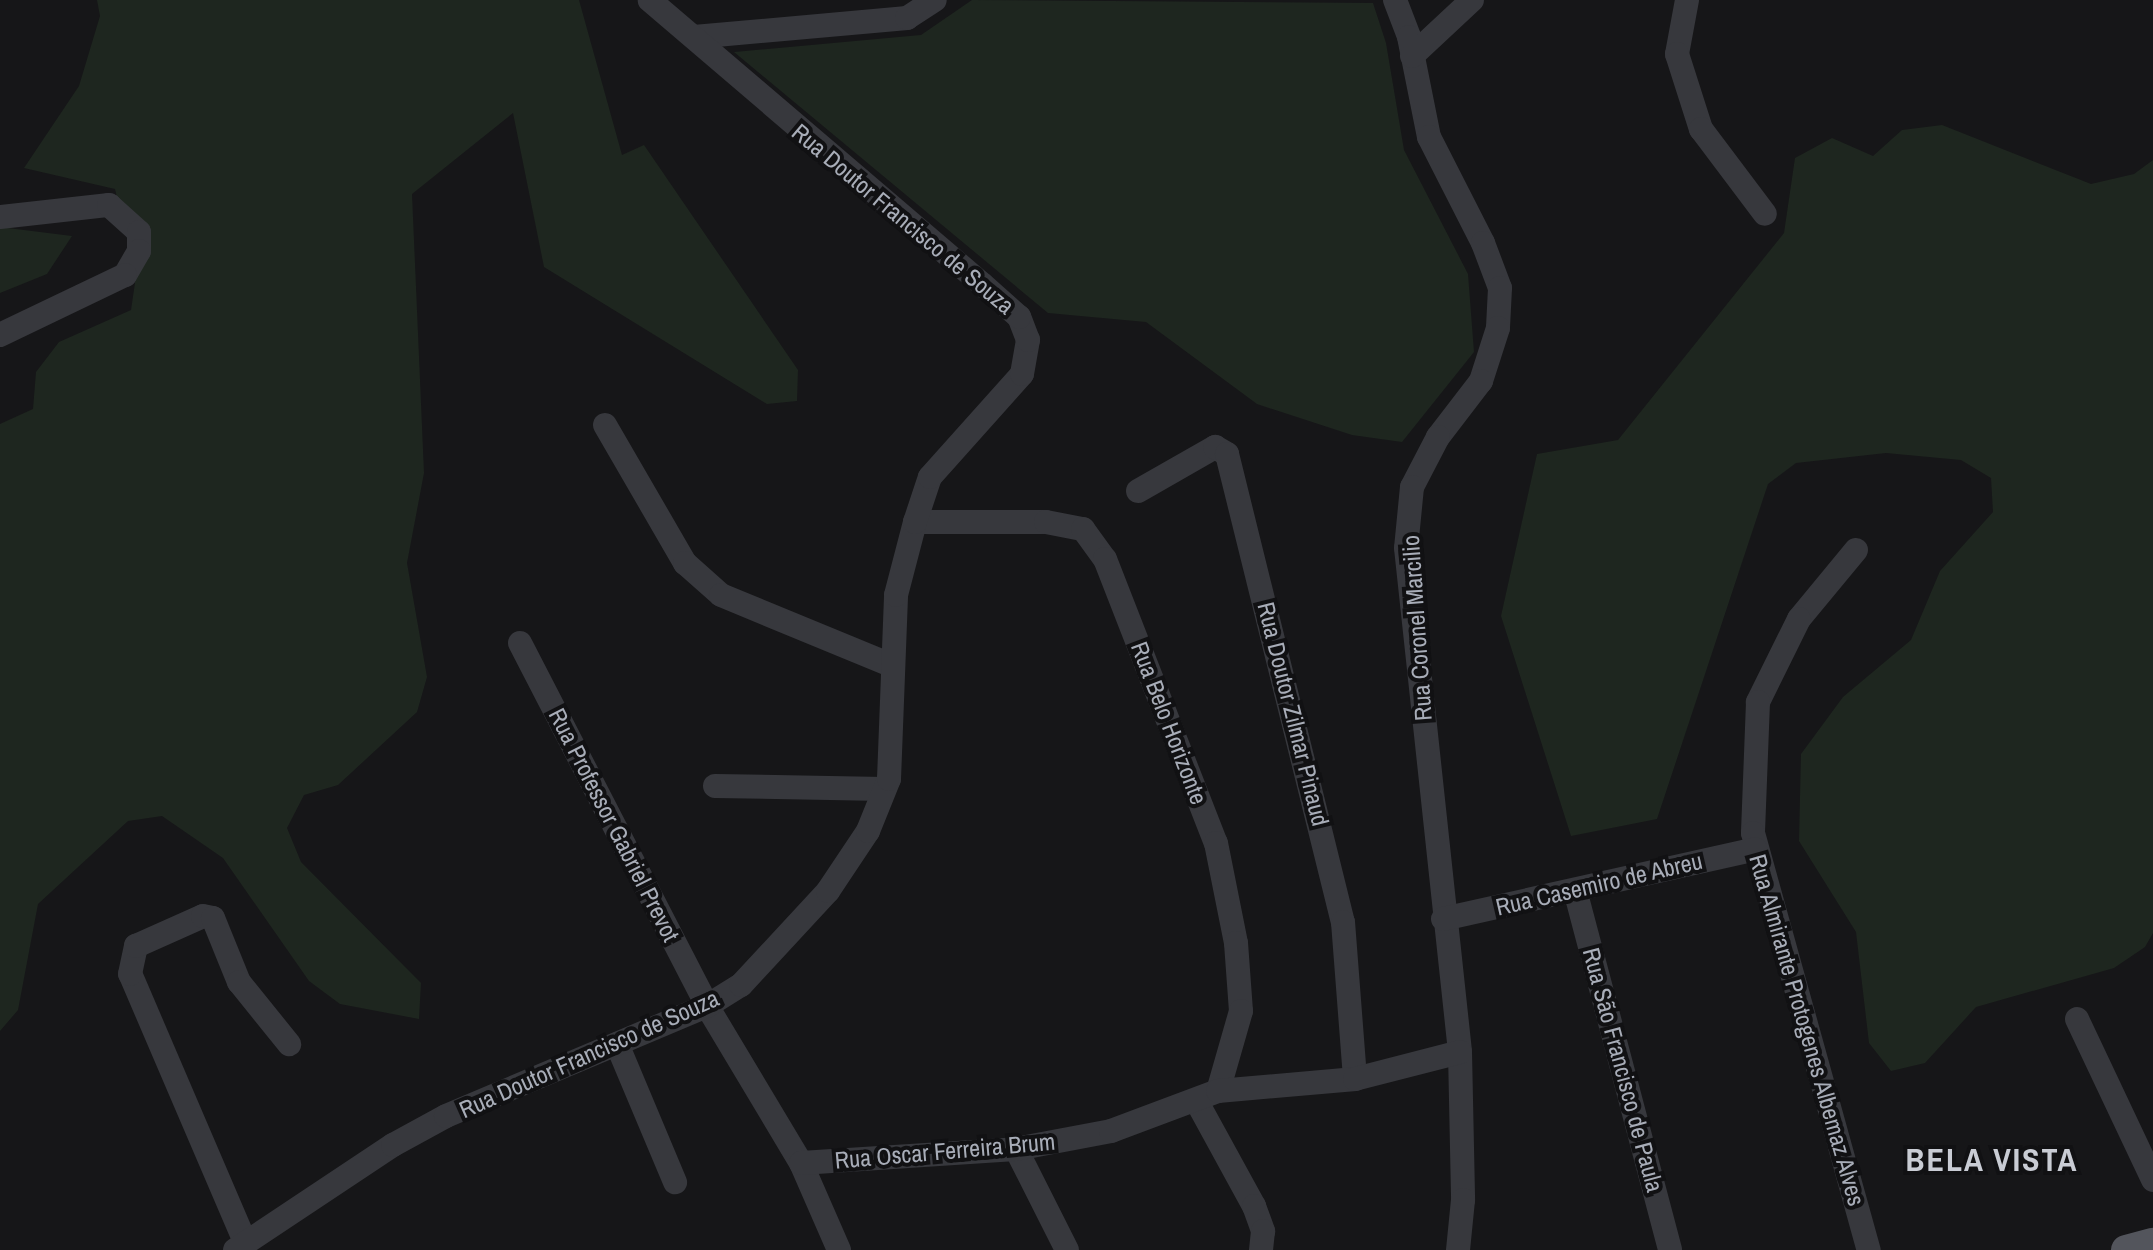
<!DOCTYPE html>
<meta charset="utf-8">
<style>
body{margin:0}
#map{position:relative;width:2153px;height:1250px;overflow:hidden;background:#161618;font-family:"Archivo Narrow",sans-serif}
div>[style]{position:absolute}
.green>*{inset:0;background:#1e261f}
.minor>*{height:24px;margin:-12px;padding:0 12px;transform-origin:12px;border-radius:12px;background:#37383d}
.major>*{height:30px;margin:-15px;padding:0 15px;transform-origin:15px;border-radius:15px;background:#53555c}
span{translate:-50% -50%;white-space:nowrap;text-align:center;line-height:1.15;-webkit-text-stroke:8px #111113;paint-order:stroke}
.street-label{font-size:24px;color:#a8adb8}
.district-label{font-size:32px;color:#c9ccd4;font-weight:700;letter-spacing:2px}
</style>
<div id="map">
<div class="green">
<div style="clip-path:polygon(97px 0,579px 0,622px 155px,644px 145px,798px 370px,797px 401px,767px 404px,544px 267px,513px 113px,412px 194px,424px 473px,407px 563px,427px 677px,417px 712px,338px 785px,304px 795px,287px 828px,301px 862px,421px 983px,419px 1019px,340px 1004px,309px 981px,223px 858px,162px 816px,128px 821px,38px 904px,18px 1010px,0 1031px,0 424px,33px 409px,36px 372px,59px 342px,131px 310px,136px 276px,115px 189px,24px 168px,79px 86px,100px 16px)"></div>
<div style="clip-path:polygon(972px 0,1373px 3px,1386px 43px,1404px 150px,1468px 274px,1474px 352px,1402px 442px,1352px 435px,1257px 404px,1146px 322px,1048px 313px,734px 52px,921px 35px)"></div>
<div style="clip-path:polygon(1942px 125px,2091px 184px,2134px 174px,2153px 160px,2153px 933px,2145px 947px,2114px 968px,1976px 1007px,1925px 1063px,1891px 1071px,1869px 1043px,1856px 932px,1799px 841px,1801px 754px,1843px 697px,1911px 640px,1940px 571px,1993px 512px,1991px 478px,1961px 460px,1886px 453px,1796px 463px,1768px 484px,1657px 819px,1571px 836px,1501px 616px,1537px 454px,1618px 440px,1784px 233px,1795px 158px,1832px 138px,1873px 156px,1902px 130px)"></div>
<div style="clip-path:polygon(0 227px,72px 236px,47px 274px,0 293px)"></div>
</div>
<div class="minor">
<div style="left:1395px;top:0;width:40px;rotate:69deg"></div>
<div style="left:1409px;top:37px;width:102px;rotate:78.7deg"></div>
<div style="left:1429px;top:137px;width:119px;rotate:63deg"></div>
<div style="left:1483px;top:243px;width:48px;rotate:69.3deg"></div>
<div style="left:1500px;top:288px;width:40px;rotate:92.9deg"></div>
<div style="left:1498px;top:328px;width:56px;rotate:107.8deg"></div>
<div style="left:1481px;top:381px;width:71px;rotate:127.5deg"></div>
<div style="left:1438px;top:437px;width:56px;rotate:117.5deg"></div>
<div style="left:1412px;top:487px;width:61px;rotate:95.6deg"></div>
<div style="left:1406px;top:548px;width:507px;rotate:83.88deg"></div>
<div style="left:1460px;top:1052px;width:148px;rotate:88.8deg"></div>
<div style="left:1463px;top:1200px;width:50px;rotate:95.7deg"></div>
<div style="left:1687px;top:0;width:55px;rotate:100.5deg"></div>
<div style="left:1677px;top:54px;width:79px;rotate:72.3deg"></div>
<div style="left:1701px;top:129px;width:106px;rotate:53deg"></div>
<div style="left:694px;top:37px;width:214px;rotate:-5.1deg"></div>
<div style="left:907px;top:18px;width:33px;rotate:-33deg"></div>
<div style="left:1412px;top:56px;width:82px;rotate:-43deg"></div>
<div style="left:0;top:217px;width:110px;rotate:-6.3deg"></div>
<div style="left:109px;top:205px;width:40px;rotate:42deg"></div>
<div style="left:139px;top:232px;width:19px;rotate:90deg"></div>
<div style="left:139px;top:251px;width:28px;rotate:120deg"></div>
<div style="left:125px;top:275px;width:139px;rotate:154.4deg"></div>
<div style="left:605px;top:425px;width:160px;rotate:59.9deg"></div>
<div style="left:685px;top:563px;width:48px;rotate:41.6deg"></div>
<div style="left:721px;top:595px;width:186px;rotate:22.4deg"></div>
<div style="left:1138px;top:491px;width:89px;rotate:-29.7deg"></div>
<div style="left:1215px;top:447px;width:14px;rotate:30deg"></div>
<div style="left:1227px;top:454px;width:482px;rotate:76.1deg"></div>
<div style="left:1343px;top:922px;width:157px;rotate:85.6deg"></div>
<div style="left:915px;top:522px;width:131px"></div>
<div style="left:1046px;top:522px;width:38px;rotate:11deg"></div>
<div style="left:1083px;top:529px;width:37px;rotate:54deg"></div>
<div style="left:1105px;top:559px;width:305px;rotate:68.7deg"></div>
<div style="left:1216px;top:843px;width:102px;rotate:78.7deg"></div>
<div style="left:1236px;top:943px;width:68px;rotate:85.8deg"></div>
<div style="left:1241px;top:1011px;width:83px;rotate:106deg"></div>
<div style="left:1856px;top:550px;width:89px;rotate:129.6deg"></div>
<div style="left:1799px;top:619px;width:93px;rotate:116.3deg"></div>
<div style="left:1758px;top:702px;width:131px;rotate:92.2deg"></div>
<div style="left:1753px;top:833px;width:433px;rotate:74.5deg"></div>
<div style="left:520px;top:643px;width:408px;rotate:62.7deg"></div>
<div style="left:707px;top:1006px;width:183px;rotate:59.1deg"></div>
<div style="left:801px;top:1163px;width:95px;rotate:66.4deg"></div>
<div style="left:715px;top:786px;width:169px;rotate:1deg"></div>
<div style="left:1575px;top:890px;width:372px;rotate:75.2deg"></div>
<div style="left:1443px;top:919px;width:320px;rotate:-12.6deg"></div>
<div style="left:2077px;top:1019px;width:178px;rotate:64.7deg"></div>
<div style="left:617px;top:1044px;width:150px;rotate:67.2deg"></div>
<div style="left:1197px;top:1102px;width:119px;rotate:61.3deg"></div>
<div style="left:1254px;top:1206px;width:27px;rotate:70deg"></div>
<div style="left:1263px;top:1231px;width:19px;rotate:96deg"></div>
<div style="left:1016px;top:1149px;width:113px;rotate:63.2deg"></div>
<div style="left:801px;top:1163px;width:215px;rotate:-3.7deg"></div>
<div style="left:1016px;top:1149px;width:97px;rotate:-10.7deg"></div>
<div style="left:1111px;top:1131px;width:114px;rotate:-20.5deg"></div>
<div style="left:1218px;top:1091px;width:138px;rotate:-5deg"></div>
<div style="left:1355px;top:1079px;width:108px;rotate:-14.4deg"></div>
<div style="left:246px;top:1244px;width:294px;rotate:-113.2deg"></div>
<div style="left:130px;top:974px;width:29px;rotate:-78deg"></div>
<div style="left:136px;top:946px;width:73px;rotate:-24.1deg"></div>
<div style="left:203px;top:916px;width:10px;rotate:11deg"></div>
<div style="left:213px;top:918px;width:69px;rotate:67.9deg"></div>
<div style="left:239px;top:982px;width:80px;rotate:51.1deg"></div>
<div style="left:235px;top:1250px;width:190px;rotate:-33.6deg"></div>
<div style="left:393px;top:1145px;width:60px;rotate:-28.7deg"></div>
<div style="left:446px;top:1116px;width:283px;rotate:-22.9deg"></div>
<div style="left:707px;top:1006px;width:40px;rotate:-32deg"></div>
<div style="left:741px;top:985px;width:128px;rotate:-47.2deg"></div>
<div style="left:828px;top:891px;width:72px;rotate:-56.3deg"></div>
<div style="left:868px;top:831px;width:56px;rotate:-68deg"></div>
<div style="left:889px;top:779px;width:184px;rotate:-87.8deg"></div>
<div style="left:896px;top:595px;width:75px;rotate:-75.4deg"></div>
<div style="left:915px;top:522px;width:47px;rotate:-71.6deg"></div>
<div style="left:930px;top:477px;width:138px;rotate:-48.2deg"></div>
<div style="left:1022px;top:374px;width:35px;rotate:-80deg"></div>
<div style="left:1028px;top:340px;width:25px;rotate:-111deg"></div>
<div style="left:1019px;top:317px;width:50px;rotate:-138.3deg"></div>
<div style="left:982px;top:284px;width:437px;rotate:-139.5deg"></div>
</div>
<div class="major">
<div style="left:2126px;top:1250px;width:28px;rotate:-15deg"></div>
</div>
<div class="street-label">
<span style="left:903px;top:219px;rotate:40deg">Rua Doutor Francisco de Souza</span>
<span style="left:1417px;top:628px;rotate:-94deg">Rua Coronel Marcilio</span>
<span style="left:1293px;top:714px;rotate:76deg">Rua Doutor Zilmar Pinaud</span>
<span style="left:1169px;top:723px;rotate:69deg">Rua Belo Horizonte</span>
<span style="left:614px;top:825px;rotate:63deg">Rua Professor Gabriel Prevot</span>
<span style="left:1599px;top:884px;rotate:-13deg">Rua Casemiro de Abreu</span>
<span style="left:1807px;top:1030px;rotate:74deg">Rua Almirante Protogenes Albemaz Alves</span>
<span style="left:589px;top:1054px;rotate:-24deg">Rua Doutor Francisco de Souza</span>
<span style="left:1623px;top:1070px;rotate:75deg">Rua São Francisco de Paula</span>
<span style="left:945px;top:1151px;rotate:-5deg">Rua Oscar Ferreira Brum</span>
</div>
<div class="district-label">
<span style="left:1992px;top:1160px">BELA VISTA</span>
</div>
</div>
